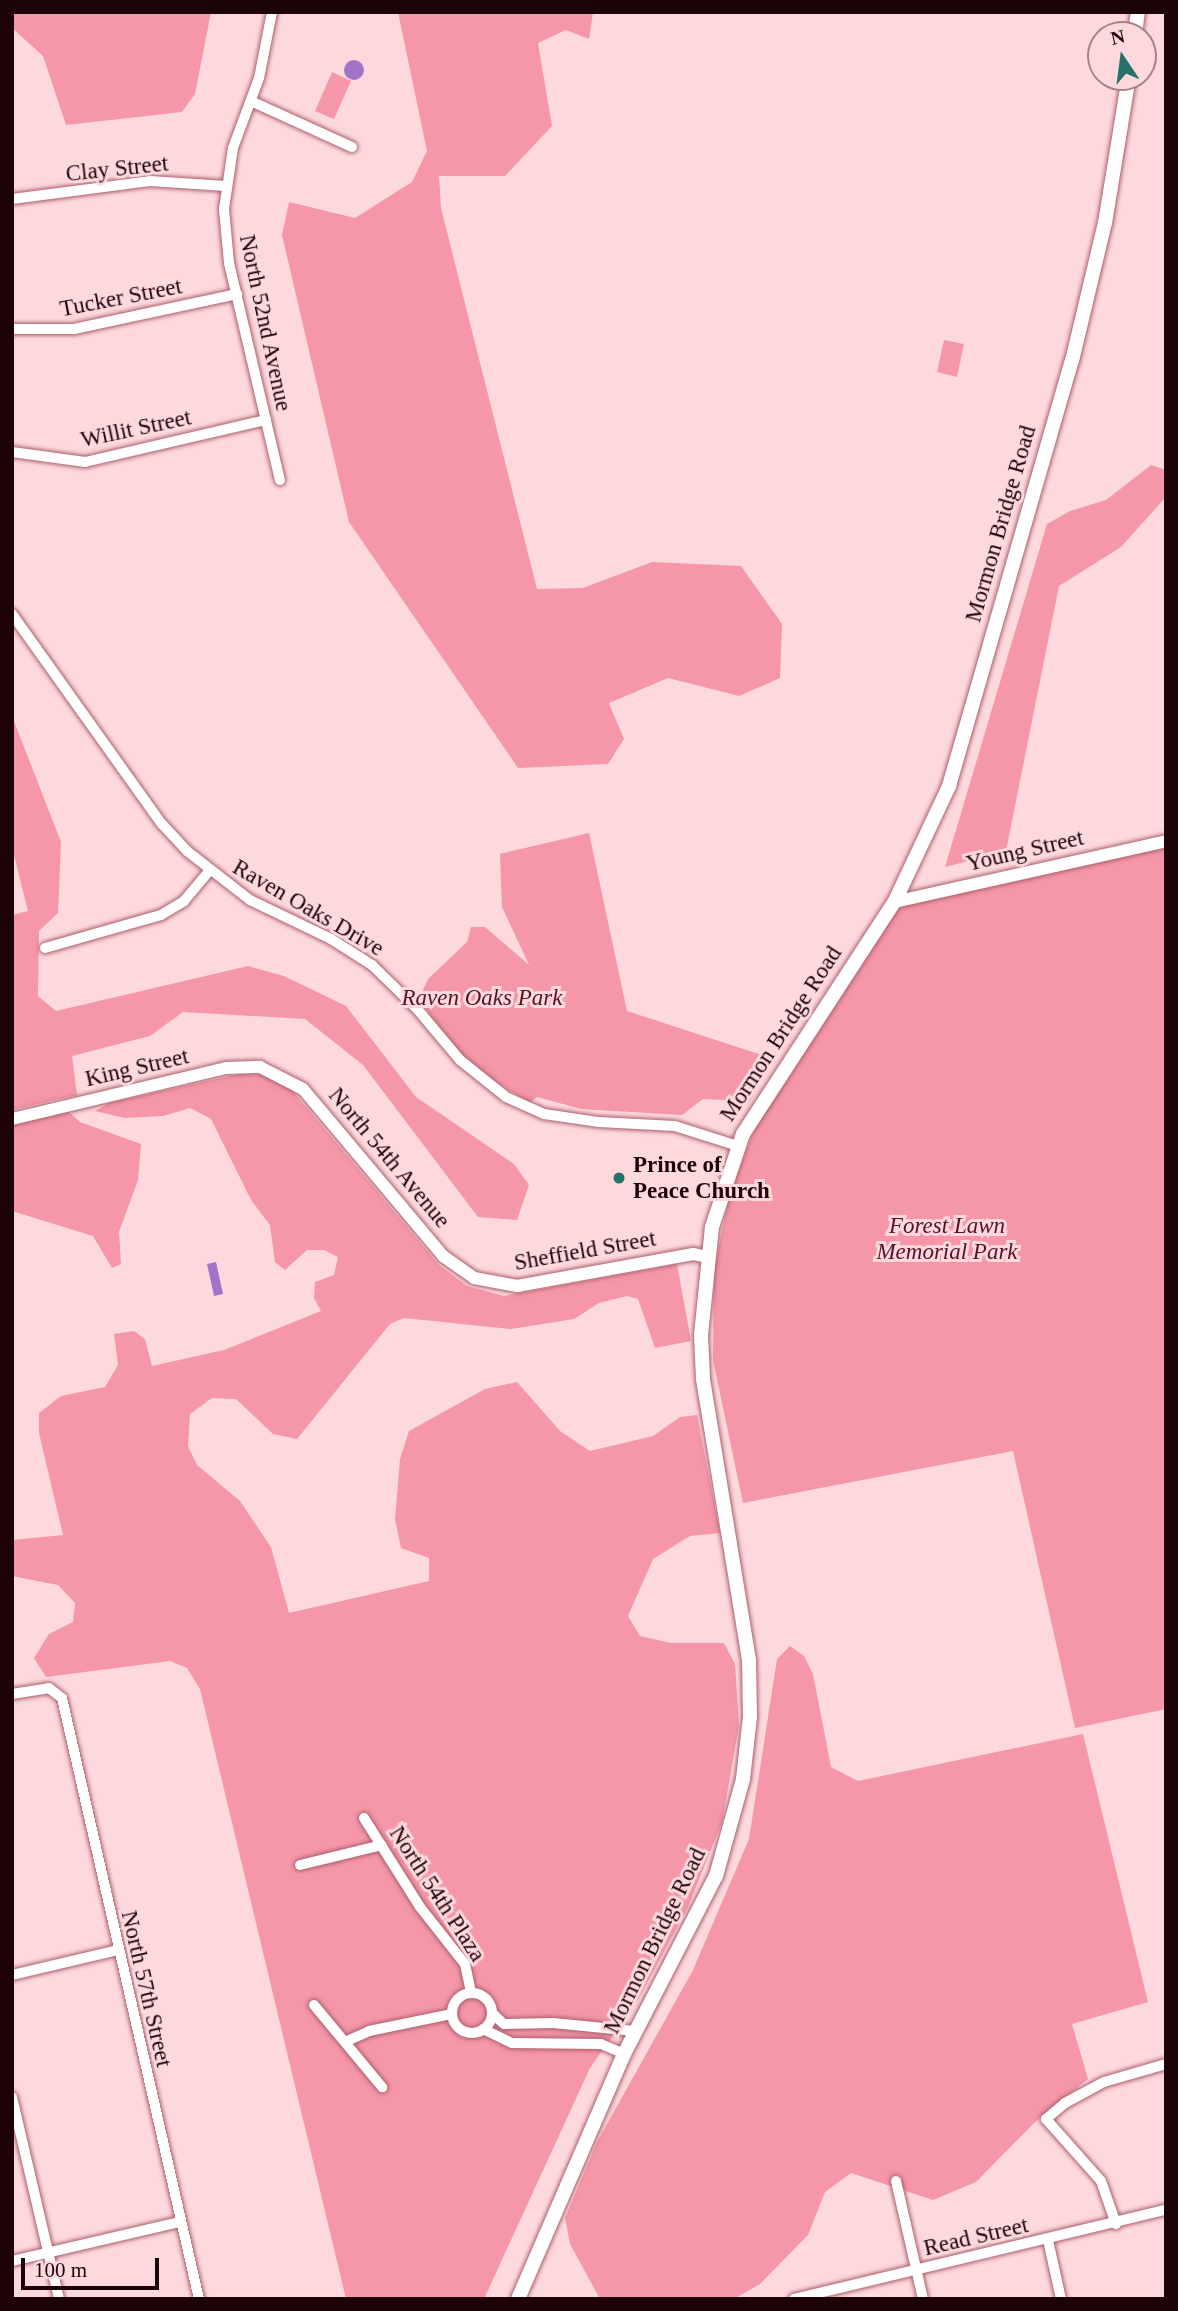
<!DOCTYPE html>
<style>
body{margin:0}
#map{position:relative;width:1178px;height:2311px;overflow:hidden;background:#fdd9de;font-family:"Times New Roman",serif}
div>[style]{position:absolute}
.green>*{inset:0;background:#f597a8}
.water>*{inset:0;background:#a373ca}
.round{border-radius:50%}
.roads{filter:drop-shadow(0 0 2px #ac5e6d) drop-shadow(0 0 2px #ac5e6d)}
.minor>*{height:10px;margin:-5px;padding:0 5px;transform-origin:5px;border-radius:5px;background:#fff}
.minor>.ring{margin:-5px;padding:0;box-sizing:content-box;background:none;border:10px solid #fff;border-radius:50%}
.tertiary>*{height:12px;margin:-6px;padding:0 6px;transform-origin:6px;border-radius:6px;background:#fff}
.secondary>*{height:14px;margin:-7px;padding:0 7px;transform-origin:7px;border-radius:7px;background:#fff}
.dots>*{width:19px;height:19px;translate:-50% -50%;box-sizing:border-box;border:4px solid #fdd9de;border-radius:50%}
span{translate:-50% -50%;white-space:nowrap;text-align:center;line-height:1.15;-webkit-text-stroke:6px #fdd9de;paint-order:stroke}
.street-label{font-size:23px;color:#1d0308}
.park-label{font-size:23px;color:#551125;font-style:italic}
.poi-label{font-size:23px;color:#1d0308;font-weight:700}
.left{translate:0 -50%;text-align:left}
.frame{position:absolute;inset:0;border:14px solid #1d0308;pointer-events:none}
.north{position:absolute;left:1087px;top:21px;width:70px;height:70px;box-sizing:border-box;background:#fdd9de;border:2px solid #a38388;border-radius:50%;rotate:347deg;font-size:19px;font-weight:700;line-height:28px;text-align:center;color:#1d0308}
.north::after{content:'';display:block;margin:auto;width:24px;height:32px;background:#27716b;clip-path:polygon(50% 0,100% 100%,50% 72%,0 100%)}
.scale{position:absolute;left:21px;top:2258px;width:138px;height:32px;box-sizing:border-box;border:4px solid #1d0308;border-top:0;padding-left:9px;font-size:21px;line-height:24px;white-space:nowrap;color:#1d0308;-webkit-text-stroke:5px #fdd9de;paint-order:stroke}
</style>
<div id="map">
<div class="green">
<div style="clip-path:polygon(12px 12px,211px 12px,195px 94px,182px 112px,66px 125px,43px 56px,12px 28px)"></div>
<div style="clip-path:polygon(398px 12px,593px 12px,589px 39px,566px 30px,538px 43px,552px 126px,505px 176px,439px 176px,441px 208px,537px 589px,583px 588px,652px 562px,741px 566px,782px 624px,780px 678px,739px 696px,668px 678px,609px 703px,624px 739px,608px 764px,518px 768px,349px 522px,282px 235px,289px 202px,355px 218px,412px 182px,427px 151px)"></div>
<div style="clip-path:polygon(332px 72px,351px 81px,334px 119px,315px 111px)"></div>
<div style="clip-path:polygon(944px 340px,964px 344px,957px 377px,937px 372px)"></div>
<div style="clip-path:polygon(1151px 465px,1166px 470px,1166px 497px,1121px 547px,1059px 586px,1006px 851px,945px 867px,1047px 524px,1070px 511px,1106px 500px)"></div>
<div style="clip-path:polygon(12px 716px,61px 842px,58px 913px,39px 931px,38px 996px,56px 1011px,248px 966px,284px 976px,346px 1006px,416px 1097px,514px 1164px,529px 1185px,517px 1220px,478px 1217px,363px 1065px,305px 1019px,183px 1012px,150px 1036px,72px 1056px,77px 1095px,12px 1110px,12px 915px,28px 911px,12px 847px)"></div>
<div style="clip-path:polygon(589px 833px,627px 1011px,765px 1056px,771px 1064px,750px 1101px,703px 1099px,682px 1115px,581px 1109px,537px 1097px,530px 1103px,479px 1071px,456px 1050px,419px 999px,428px 979px,467px 942px,471px 927px,485px 927px,529px 965px,502px 907px,500px 854px)"></div>
<div style="clip-path:polygon(1166px 846px,1166px 1709px,1075px 1728px,1013px 1451px,743px 1503px,713px 1360px,714px 1270px,729px 1196px,759px 1117px,899px 906px)"></div>
<div style="clip-path:polygon(239px 1074px,270px 1075px,291px 1089px,439px 1265px,467px 1286px,504px 1296px,677px 1264px,691px 1341px,655px 1348px,638px 1299px,627px 1296px,599px 1303px,574px 1319px,511px 1329px,404px 1318px,390px 1324px,297px 1439px,273px 1434px,236px 1399px,212px 1398px,190px 1414px,188px 1446px,197px 1465px,240px 1501px,271px 1547px,289px 1613px,429px 1581px,429px 1558px,401px 1548px,395px 1519px,400px 1459px,409px 1431px,485px 1389px,517px 1382px,560px 1431px,590px 1451px,653px 1436px,680px 1417px,697px 1415px,720px 1533px,690px 1536px,653px 1559px,628px 1616px,640px 1636px,671px 1643px,724px 1643px,735px 1664px,739px 1726px,722px 1822px,688px 1907px,638px 2000px,590px 2068px,484px 2299px,346px 2299px,200px 1689px,187px 1668px,170px 1661px,46px 1677px,34px 1658px,49px 1634px,73px 1622px,75px 1603px,58px 1585px,12px 1576px,12px 1540px,63px 1535px,39px 1433px,39px 1413px,61px 1396px,105px 1387px,118px 1365px,114px 1334px,134px 1331px,145px 1339px,152px 1366px,224px 1350px,321px 1311px,314px 1298px,315px 1282px,334px 1275px,338px 1257px,324px 1250px,307px 1250px,285px 1270px,275px 1262px,270px 1225px,251px 1200px,211px 1119px,190px 1108px,163px 1116px,125px 1118px,95px 1111px,109px 1103px)"></div>
<div style="clip-path:polygon(69px 1112px,80px 1122px,141px 1144px,138px 1180px,119px 1232px,121px 1264px,112px 1268px,93px 1236px,12px 1211px,12px 1125px)"></div>
<div style="clip-path:polygon(790px 1646px,804px 1656px,813px 1674px,831px 1767px,858px 1781px,1083px 1734px,1148px 2002px,1072px 2024px,1088px 2079px,1034px 2123px,976px 2182px,933px 2200px,851px 2173px,825px 2192px,808px 2235px,760px 2284px,734px 2299px,600px 2299px,570px 2244px,565px 2218px,597px 2142px,693px 1970px,749px 1839px,777px 1659px)"></div>
</div>
<div class="water">
<div class="round" style="left:344px;top:60px;width:20px;height:20px"></div>
<div style="clip-path:polygon(216px 1262px,223px 1294px,214px 1296px,207px 1264px)"></div>
</div>
<div class="roads">
<div class="minor">
<div style="left:272px;top:12px;width:67px;rotate:101.1deg"></div>
<div style="left:259px;top:78px;width:75px;rotate:110.4deg"></div>
<div style="left:233px;top:148px;width:62px;rotate:98.4deg"></div>
<div style="left:224px;top:209px;width:54px;rotate:84.7deg"></div>
<div style="left:229px;top:263px;width:223px;rotate:76.8deg"></div>
<div style="left:251px;top:101px;width:111px;rotate:24.5deg"></div>
<div style="left:12px;top:199px;width:139px;rotate:-7.4deg"></div>
<div style="left:150px;top:181px;width:76px;rotate:3.8deg"></div>
<div style="left:12px;top:329px;width:62px"></div>
<div style="left:74px;top:329px;width:167px;rotate:-12.1deg"></div>
<div style="left:12px;top:452px;width:74px;rotate:7.8deg"></div>
<div style="left:85px;top:462px;width:186px;rotate:-13.1deg"></div>
<div style="left:12px;top:614px;width:258px;rotate:54.5deg"></div>
<div style="left:162px;top:824px;width:37px;rotate:47deg"></div>
<div style="left:187px;top:851px;width:80px;rotate:37.9deg"></div>
<div style="left:250px;top:900px;width:90px;rotate:25.7deg"></div>
<div style="left:331px;top:939px;width:49px;rotate:32.4deg"></div>
<div style="left:372px;top:965px;width:64px;rotate:44.4deg"></div>
<div style="left:418px;top:1010px;width:65px;rotate:50deg"></div>
<div style="left:460px;top:1060px;width:59px;rotate:38.8deg"></div>
<div style="left:506px;top:1097px;width:42px;rotate:24.1deg"></div>
<div style="left:544px;top:1114px;width:56px;rotate:8.3deg"></div>
<div style="left:599px;top:1122px;width:76px;rotate:3deg"></div>
<div style="left:675px;top:1126px;width:66px;rotate:17.6deg"></div>
<div style="left:45px;top:948px;width:121px;rotate:-15.9deg"></div>
<div style="left:161px;top:915px;width:27px;rotate:-31deg"></div>
<div style="left:184px;top:901px;width:39px;rotate:-50deg"></div>
<div style="left:12px;top:1694px;width:37px;rotate:-9deg"></div>
<div style="left:49px;top:1688px;width:16px;rotate:38deg"></div>
<div style="left:62px;top:1698px;width:616px;rotate:77.16deg"></div>
<div style="left:364px;top:1818px;width:105px;rotate:57.8deg"></div>
<div style="left:420px;top:1907px;width:73px;rotate:51.7deg"></div>
<div style="left:465px;top:1964px;width:30px;rotate:78deg"></div>
<div style="left:300px;top:1865px;width:84px;rotate:-13.7deg"></div>
<div style="left:12px;top:1975px;width:109px;rotate:-13.3deg"></div>
<div class="ring" style="left:452px;top:1993px;width:30px;height:30px"></div>
<div style="left:314px;top:2005px;width:107px;rotate:50.3deg"></div>
<div style="left:492px;top:2013px;width:16px;rotate:43deg"></div>
<div style="left:504px;top:2024px;width:49px;rotate:-1.2deg"></div>
<div style="left:553px;top:2023px;width:82px;rotate:5.6deg"></div>
<div style="left:483px;top:2029px;width:32px;rotate:26deg"></div>
<div style="left:512px;top:2043px;width:89px;rotate:0.6deg"></div>
<div style="left:601px;top:2044px;width:25px;rotate:23deg"></div>
<div style="left:347px;top:2041px;width:24px;rotate:-24deg"></div>
<div style="left:369px;top:2031px;width:85px;rotate:-11.6deg"></div>
<div style="left:12px;top:2097px;width:207px;rotate:76.9deg"></div>
<div style="left:896px;top:2181px;width:121px;rotate:77.1deg"></div>
<div style="left:1116px;top:2224px;width:46px;rotate:-109.2deg"></div>
<div style="left:1101px;top:2181px;width:83px;rotate:-131.6deg"></div>
<div style="left:1046px;top:2119px;width:25px;rotate:-40deg"></div>
<div style="left:1065px;top:2103px;width:44px;rotate:-28.3deg"></div>
<div style="left:1104px;top:2082px;width:65px;rotate:-16.2deg"></div>
<div style="left:1048px;top:2240px;width:60px;rotate:77.6deg"></div>
<div style="left:12px;top:2261px;width:172px;rotate:-13.1deg"></div>
<div style="left:794px;top:2299px;width:382px;rotate:-13.5deg"></div>
</div>
<div class="tertiary">
<div style="left:894px;top:902px;width:279px;rotate:-12.6deg"></div>
<div style="left:12px;top:1119px;width:220px;rotate:-13.4deg"></div>
<div style="left:226px;top:1068px;width:34px;rotate:-2deg"></div>
<div style="left:260px;top:1067px;width:48px;rotate:27.1deg"></div>
<div style="left:303px;top:1089px;width:218px;rotate:50deg"></div>
<div style="left:443px;top:1256px;width:38px;rotate:35deg"></div>
<div style="left:474px;top:1278px;width:44px;rotate:10.5deg"></div>
<div style="left:517px;top:1286px;width:179px;rotate:-10.3deg"></div>
<div style="left:693px;top:1254px;width:15px;rotate:11deg"></div>
</div>
<div class="secondary">
<div style="left:1135px;top:35px;width:23px;rotate:-83deg"></div>
<div style="left:518px;top:2299px;width:267px;rotate:-66.6deg"></div>
<div style="left:624px;top:2054px;width:200px;rotate:-62.7deg"></div>
<div style="left:716px;top:1876px;width:101px;rotate:-74.4deg"></div>
<div style="left:743px;top:1779px;width:62px;rotate:-83.6deg"></div>
<div style="left:750px;top:1717px;width:57px;rotate:-91deg"></div>
<div style="left:749px;top:1660px;width:286px;rotate:-99.3deg"></div>
<div style="left:703px;top:1378px;width:43px;rotate:-92.7deg"></div>
<div style="left:701px;top:1335px;width:109px;rotate:-84.2deg"></div>
<div style="left:712px;top:1227px;width:98px;rotate:-71.6deg"></div>
<div style="left:743px;top:1134px;width:278px;rotate:-56.9deg"></div>
<div style="left:895px;top:901px;width:127px;rotate:-64.8deg"></div>
<div style="left:949px;top:786px;width:442px;rotate:-73.9deg"></div>
<div style="left:1072px;top:361px;width:142px;rotate:-76.6deg"></div>
<div style="left:1105px;top:223px;width:148px;rotate:-80.7deg"></div>
</div>
</div>
<div class="dots">
<div style="left:619px;top:1178px;background:#27716b"></div>
</div>
<div class="street-label">
<span style="left:117px;top:169px;rotate:-6deg">Clay Street</span>
<span style="left:121px;top:298px;rotate:-11deg">Tucker Street</span>
<span style="left:265px;top:323px;rotate:78deg">North 52nd Avenue</span>
<span style="left:136px;top:429px;rotate:-12deg">Willit Street</span>
<span style="left:1001px;top:524px;rotate:-74deg">Mormon Bridge Road</span>
<span style="left:1025px;top:851px;rotate:-13deg">Young Street</span>
<span style="left:308px;top:908px;rotate:30deg">Raven Oaks Drive</span>
<span style="left:781px;top:1034px;rotate:-57deg">Mormon Bridge Road</span>
<span style="left:137px;top:1068px;rotate:-13deg">King Street</span>
<span style="left:389px;top:1158px;rotate:50deg">North 54th Avenue</span>
<span style="left:585px;top:1251px;rotate:-10deg">Sheffield Street</span>
<span style="left:437px;top:1894px;rotate:57deg">North 54th Plaza</span>
<span style="left:655px;top:1941px;rotate:-64deg">Mormon Bridge Road</span>
<span style="left:146px;top:1989px;rotate:77deg">North 57th Street</span>
<span style="left:976px;top:2237px;rotate:-13deg">Read Street</span>
</div>
<div class="park-label">
<span style="left:482px;top:998px">Raven Oaks Park</span>
<span style="left:947px;top:1239px">Forest Lawn<br>Memorial Park</span>
</div>
<div class="poi-label">
<span class="left" style="left:633px;top:1178px">Prince of<br>Peace Church</span>
</div>
<div class="frame"></div>
<div class="north">N</div>
<div class="scale">100 m</div>
</div>
